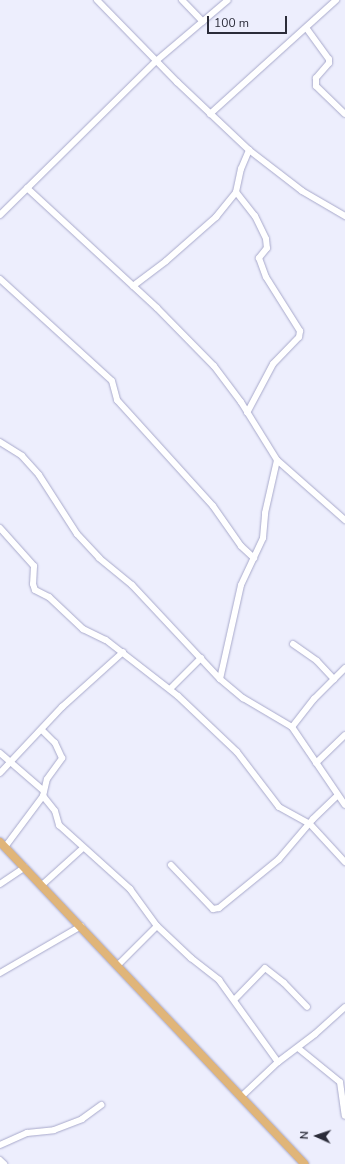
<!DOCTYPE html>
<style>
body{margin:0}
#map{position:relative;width:345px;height:1164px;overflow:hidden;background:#edeefd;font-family:"Nunito Sans",sans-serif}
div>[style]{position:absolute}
.roads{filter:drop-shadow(0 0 1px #a8a9cb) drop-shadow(0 0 1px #a8a9cb)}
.minor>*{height:6px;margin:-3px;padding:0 3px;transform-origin:3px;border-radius:3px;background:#fff}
.major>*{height:8px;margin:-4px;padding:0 4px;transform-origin:4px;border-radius:4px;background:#e0b579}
span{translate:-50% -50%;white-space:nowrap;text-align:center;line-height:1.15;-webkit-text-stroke:3px #edeefd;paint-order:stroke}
.north{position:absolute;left:297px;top:1116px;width:40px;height:40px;-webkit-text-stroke:3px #edeefd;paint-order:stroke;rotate:273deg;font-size:11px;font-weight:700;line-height:16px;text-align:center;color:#2b2c39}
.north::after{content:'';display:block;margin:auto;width:14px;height:18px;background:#2b2c39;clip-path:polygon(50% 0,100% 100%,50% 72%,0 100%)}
.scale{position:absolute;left:207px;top:16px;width:80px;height:18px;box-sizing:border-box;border:2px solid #2b2c39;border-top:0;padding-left:5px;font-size:12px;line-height:14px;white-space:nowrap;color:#2b2c39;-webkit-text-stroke:3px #edeefd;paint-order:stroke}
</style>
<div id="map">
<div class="roads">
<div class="minor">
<div style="left:97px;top:0;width:115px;rotate:45.7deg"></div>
<div style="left:177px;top:82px;width:99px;rotate:43.4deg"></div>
<div style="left:249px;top:150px;width:67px;rotate:37.7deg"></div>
<div style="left:302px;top:191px;width:50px;rotate:30.2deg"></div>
<div style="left:182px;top:0;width:30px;rotate:46deg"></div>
<div style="left:307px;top:29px;width:37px;rotate:54deg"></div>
<div style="left:329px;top:59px;width:4px;rotate:90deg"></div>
<div style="left:329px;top:63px;width:20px;rotate:131deg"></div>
<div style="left:316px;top:78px;width:8px;rotate:90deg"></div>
<div style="left:316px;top:86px;width:40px;rotate:44deg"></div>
<div style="left:210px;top:114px;width:170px;rotate:-42.1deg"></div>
<div style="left:27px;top:188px;width:177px;rotate:42.7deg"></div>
<div style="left:157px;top:308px;width:81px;rotate:45.5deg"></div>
<div style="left:214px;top:366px;width:45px;rotate:53.1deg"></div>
<div style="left:241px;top:402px;width:68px;rotate:58.2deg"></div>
<div style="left:277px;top:460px;width:91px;rotate:41.4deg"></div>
<div style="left:236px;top:192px;width:31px;rotate:52deg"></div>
<div style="left:255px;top:216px;width:25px;rotate:64deg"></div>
<div style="left:266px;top:239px;width:9px;rotate:84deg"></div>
<div style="left:267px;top:248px;width:13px;rotate:129deg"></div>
<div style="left:259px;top:258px;width:20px;rotate:70deg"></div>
<div style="left:266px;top:277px;width:64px;rotate:57.8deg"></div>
<div style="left:300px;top:331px;width:6px;rotate:99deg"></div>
<div style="left:299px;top:337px;width:37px;rotate:134deg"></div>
<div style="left:273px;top:364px;width:55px;rotate:118deg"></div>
<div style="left:0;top:215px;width:219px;rotate:-44.6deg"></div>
<div style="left:156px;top:61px;width:94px;rotate:-40.3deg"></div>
<div style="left:0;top:279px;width:151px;rotate:42.3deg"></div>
<div style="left:112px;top:381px;width:20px;rotate:75deg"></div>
<div style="left:117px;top:400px;width:143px;rotate:47.8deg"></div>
<div style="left:213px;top:506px;width:49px;rotate:55deg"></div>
<div style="left:241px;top:546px;width:18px;rotate:43deg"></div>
<div style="left:133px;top:286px;width:41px;rotate:-37.1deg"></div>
<div style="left:166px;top:261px;width:67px;rotate:-41.3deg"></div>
<div style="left:216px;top:217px;width:32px;rotate:-51deg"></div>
<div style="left:236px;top:192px;width:24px;rotate:-78deg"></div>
<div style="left:241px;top:169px;width:21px;rotate:-67deg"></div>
<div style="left:0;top:442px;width:26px;rotate:32deg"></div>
<div style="left:22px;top:456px;width:25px;rotate:48deg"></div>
<div style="left:39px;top:475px;width:70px;rotate:57.2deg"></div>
<div style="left:77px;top:534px;width:33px;rotate:47deg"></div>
<div style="left:99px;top:558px;width:43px;rotate:39.3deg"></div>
<div style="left:132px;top:585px;width:129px;rotate:46.9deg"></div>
<div style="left:220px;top:679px;width:30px;rotate:40deg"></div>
<div style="left:243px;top:698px;width:57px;rotate:30.6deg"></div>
<div style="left:292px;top:727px;width:94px;rotate:55.8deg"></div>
<div style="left:0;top:528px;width:51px;rotate:48.2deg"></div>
<div style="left:34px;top:566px;width:18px;rotate:93deg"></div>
<div style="left:33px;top:584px;width:6px;rotate:72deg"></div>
<div style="left:35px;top:590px;width:16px;rotate:27deg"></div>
<div style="left:49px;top:597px;width:47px;rotate:43.3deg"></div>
<div style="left:83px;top:629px;width:25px;rotate:26deg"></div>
<div style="left:106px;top:640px;width:91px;rotate:37.9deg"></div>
<div style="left:178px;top:696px;width:81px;rotate:43.5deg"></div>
<div style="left:237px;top:752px;width:69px;rotate:52.6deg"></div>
<div style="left:279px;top:807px;width:35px;rotate:29deg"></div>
<div style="left:310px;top:824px;width:52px;rotate:47.4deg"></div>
<div style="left:293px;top:644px;width:29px;rotate:35deg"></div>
<div style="left:317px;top:661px;width:25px;rotate:47deg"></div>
<div style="left:220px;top:679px;width:96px;rotate:-77.4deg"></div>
<div style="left:241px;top:585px;width:52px;rotate:-64.9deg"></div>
<div style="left:263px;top:538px;width:25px;rotate:-85deg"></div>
<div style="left:265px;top:513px;width:54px;rotate:-77.2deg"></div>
<div style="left:170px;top:689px;width:44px;rotate:-45deg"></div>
<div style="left:292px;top:727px;width:36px;rotate:-52deg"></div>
<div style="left:314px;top:699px;width:44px;rotate:-45deg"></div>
<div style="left:0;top:753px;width:58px;rotate:40.8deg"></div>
<div style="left:316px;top:763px;width:40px;rotate:-44deg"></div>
<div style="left:0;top:773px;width:91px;rotate:-46.8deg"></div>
<div style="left:62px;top:707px;width:82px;rotate:-42deg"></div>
<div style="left:43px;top:796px;width:19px;rotate:51deg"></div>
<div style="left:55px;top:811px;width:15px;rotate:74deg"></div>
<div style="left:59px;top:825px;width:96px;rotate:42deg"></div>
<div style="left:130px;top:889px;width:46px;rotate:53.9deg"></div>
<div style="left:157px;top:926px;width:55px;rotate:135deg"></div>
<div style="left:5px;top:847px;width:64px;rotate:-53.3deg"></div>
<div style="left:43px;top:796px;width:17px;rotate:-77deg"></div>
<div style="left:47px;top:779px;width:26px;rotate:-54deg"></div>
<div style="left:62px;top:758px;width:17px;rotate:-115deg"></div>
<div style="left:55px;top:743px;width:18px;rotate:-135deg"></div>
<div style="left:171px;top:865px;width:61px;rotate:46.3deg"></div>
<div style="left:213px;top:909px;width:6px;rotate:-9deg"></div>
<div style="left:219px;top:908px;width:77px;rotate:-39.2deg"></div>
<div style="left:279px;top:859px;width:52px;rotate:-49.6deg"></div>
<div style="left:313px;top:819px;width:33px;rotate:-44deg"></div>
<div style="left:0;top:884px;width:30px;rotate:-34deg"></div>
<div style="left:42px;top:885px;width:55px;rotate:-42.1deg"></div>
<div style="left:157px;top:926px;width:47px;rotate:43.3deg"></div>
<div style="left:191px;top:958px;width:36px;rotate:38deg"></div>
<div style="left:219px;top:980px;width:101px;rotate:54.3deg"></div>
<div style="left:0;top:973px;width:94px;rotate:-30.1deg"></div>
<div style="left:235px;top:999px;width:43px;rotate:-45.9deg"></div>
<div style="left:265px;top:968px;width:24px;rotate:38deg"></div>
<div style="left:284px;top:983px;width:33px;rotate:46deg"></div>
<div style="left:298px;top:1048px;width:54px;rotate:39deg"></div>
<div style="left:340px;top:1082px;width:34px;rotate:82deg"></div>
<div style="left:242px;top:1096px;width:50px;rotate:-43.4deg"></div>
<div style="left:278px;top:1062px;width:46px;rotate:-37.1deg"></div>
<div style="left:315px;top:1034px;width:40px;rotate:-42deg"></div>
<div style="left:0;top:1145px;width:30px;rotate:-24deg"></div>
<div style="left:27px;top:1133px;width:27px;rotate:-6deg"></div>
<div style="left:54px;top:1130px;width:30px;rotate:-21deg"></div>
<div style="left:82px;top:1119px;width:24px;rotate:-36deg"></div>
<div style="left:0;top:1160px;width:6px;rotate:45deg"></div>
</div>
<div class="major">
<div style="left:0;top:842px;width:443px;rotate:46.6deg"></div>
</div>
</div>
<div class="north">N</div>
<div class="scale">100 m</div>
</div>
